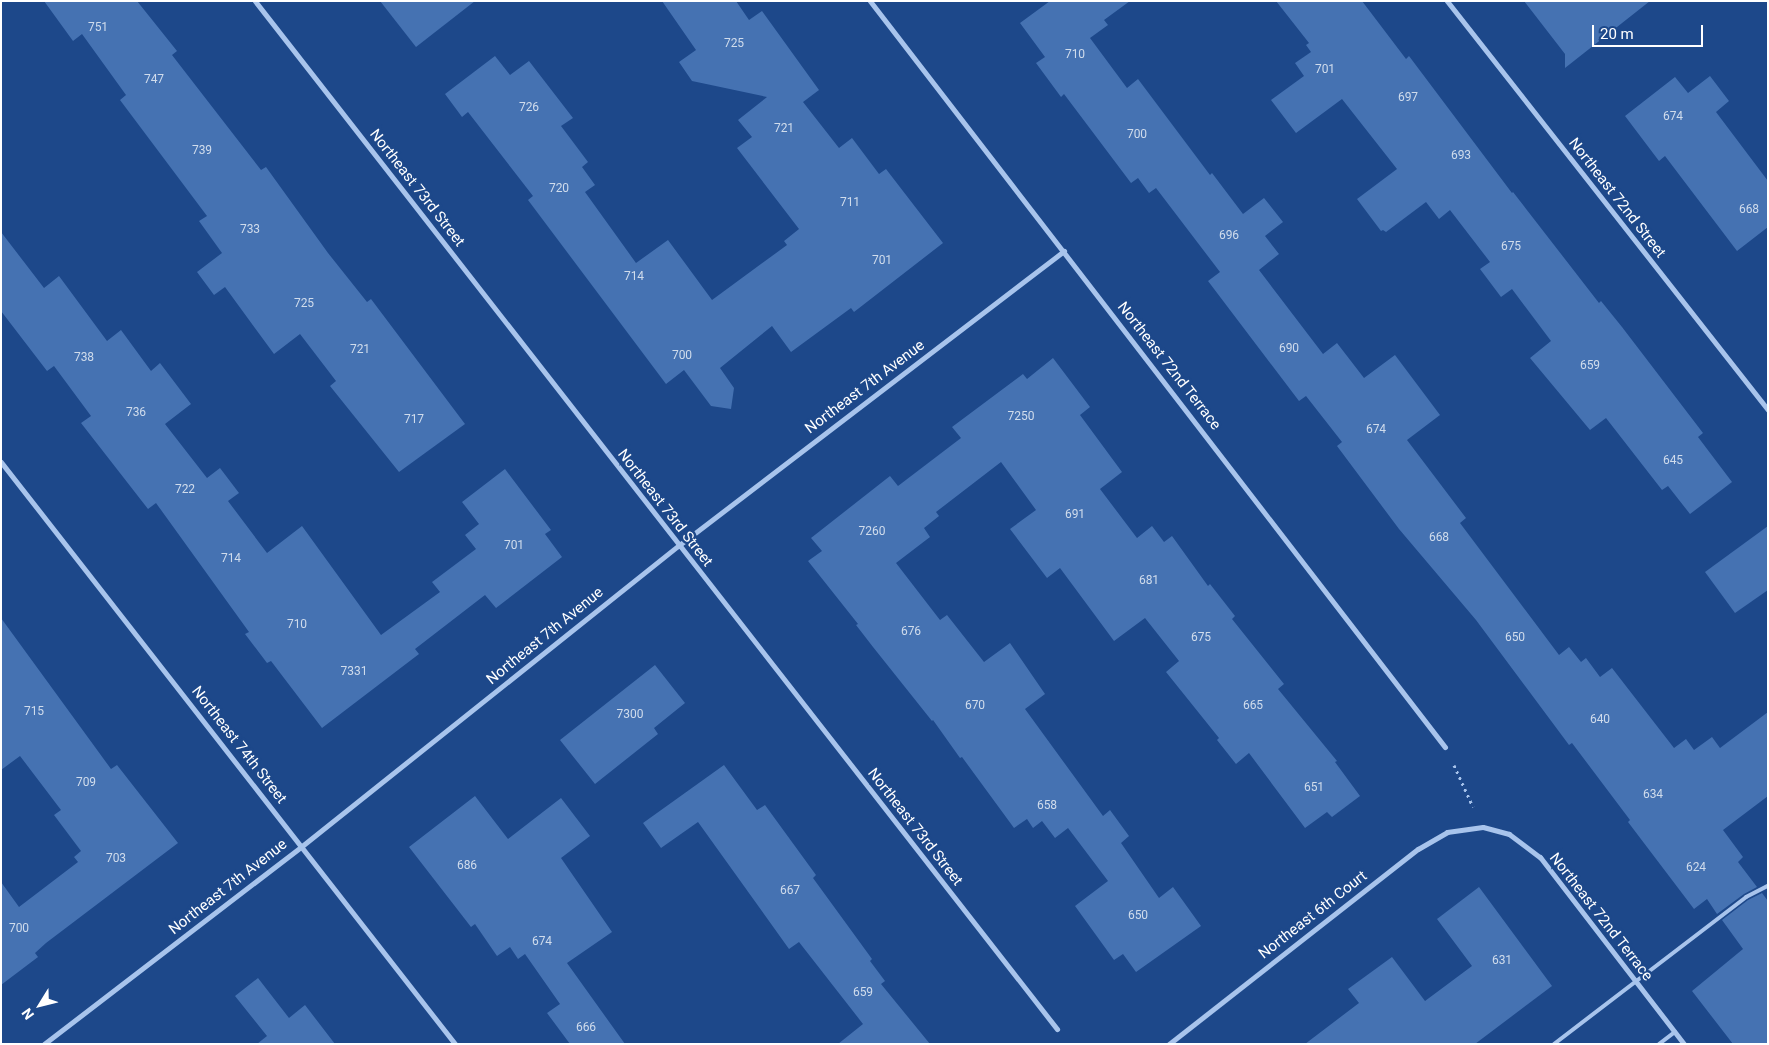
<!DOCTYPE html>
<style>
body{margin:0}
#map{position:relative;width:1769px;height:1045px;overflow:hidden;background:#1d488a;font-family:Roboto,sans-serif}
div>[style]{position:absolute}
.building>*{inset:0;background:#4572b2}
.path>*{height:3px;margin-top:-1.5px;transform-origin:0;background:repeating-linear-gradient(90deg,#a8c4ec 0 2.5px,transparent 0 6.5px)}
.lane>*{height:4px;margin:-2px;padding:0 2px;transform-origin:2px;border-radius:2px;background:#a8c4ec}
.street>*{height:5px;margin:-2.5px;padding:0 2.5px;transform-origin:2.5px;border-radius:2.5px;background:#a8c4ec}
span{translate:-50% -50%;white-space:nowrap;text-align:center;line-height:1.15;-webkit-text-stroke:5px #1d488a;paint-order:stroke}
.number-label{font-size:12px;color:#d0dcec}
.number-label span{-webkit-text-stroke-width:0}
.street-label{font-size:15px;color:#fff}
.frame{position:absolute;inset:0;border:2px solid #fff;pointer-events:none}
.north{position:absolute;left:15px;top:980px;width:50px;height:50px;-webkit-text-stroke:4px #1d488a;paint-order:stroke;rotate:234deg;font-size:14px;font-weight:700;line-height:20px;text-align:center;color:#fff}
.north::after{content:'';display:block;margin:auto;width:18px;height:22px;background:#fff;clip-path:polygon(50% 0,100% 100%,50% 72%,0 100%)}
.scale{position:absolute;left:1592px;top:25px;width:111px;height:22px;box-sizing:border-box;border:2px solid #fff;border-top:0;padding-left:6px;font-size:15px;line-height:18px;white-space:nowrap;color:#fff;-webkit-text-stroke:4px #1d488a;paint-order:stroke}
</style>
<div id="map">
<div class="building">
<div style="clip-path:polygon(44px 1px,137px 1px,177px 51px,172px 55px,261px 170px,266px 167px,328px 253px,367px 302px,371px 299px,465px 424px,399px 472px,330px 386px,336px 381px,300px 334px,274px 354px,225px 287px,214px 295px,197px 272px,222px 253px,199px 221px,207px 216px,120px 100px,126px 95px,82px 34px,73px 41px)"></div>
<div style="clip-path:polygon(380px 1px,475px 1px,416px 47px)"></div>
<div style="clip-path:polygon(662px 1px,736px 1px,749px 20px,762px 11px,819px 90px,803px 102px,839px 148px,852px 138px,879px 174px,886px 169px,943px 243px,854px 312px,851px 308px,791px 352px,772px 326px,720px 368px,734px 388px,731px 409px,711px 406px,684px 370px,666px 384px,528px 200px,533px 196px,468px 112px,462px 117px,445px 94px,495px 56px,510px 75px,529px 61px,573px 118px,561px 126px,588px 162px,582px 167px,595px 185px,585px 192px,636px 263px,668px 240px,712px 300px,787px 245px,784px 241px,799px 229px,737px 148px,752px 137px,738px 120px,767px 97px,692px 81px,679px 62px,696px 50px)"></div>
<div style="clip-path:polygon(1050px 1px,1130px 1px,1104px 20px,1108px 25px,1090px 38px,1127px 88px,1138px 79px,1210px 175px,1212px 173px,1243px 214px,1264px 198px,1283px 222px,1265px 236px,1279px 254px,1259px 270px,1323px 354px,1337px 343px,1364px 378px,1395px 355px,1440px 415px,1407px 440px,1466px 518px,1460px 523px,1559px 655px,1569px 647px,1581px 662px,1586px 658px,1600px 677px,1612px 668px,1674px 748px,1686px 739px,1694px 750px,1712px 737px,1720px 748px,1768px 712px,1768px 796px,1723px 830px,1743px 857px,1738px 862px,1757px 887px,1744px 894px,1717px 914px,1707px 899px,1694px 909px,1628px 822px,1630px 820px,1572px 743px,1569px 745px,1476px 620px,1399px 529px,1337px 446px,1342px 442px,1306px 396px,1299px 401px,1208px 281px,1220px 272px,1156px 188px,1149px 193px,1138px 178px,1131px 183px,1064px 94px,1061px 97px,1036px 63px,1045px 57px,1020px 23px)"></div>
<div style="clip-path:polygon(1276px 1px,1362px 1px,1406px 59px,1409px 56px,1512px 193px,1513px 192px,1599px 303px,1601px 301px,1622px 327px,1703px 433px,1698px 437px,1732px 482px,1690px 514px,1668px 486px,1662px 490px,1606px 418px,1590px 430px,1530px 358px,1551px 341px,1512px 289px,1501px 297px,1480px 269px,1490px 262px,1450px 210px,1439px 219px,1426px 202px,1386px 232px,1383px 230px,1381px 231px,1357px 199px,1397px 169px,1342px 99px,1296px 133px,1271px 100px,1304px 76px,1295px 63px,1311px 52px,1306px 45px,1309px 43px)"></div>
<div style="clip-path:polygon(1524px 1px,1650px 1px,1565px 68px,1565px 54px)"></div>
<div style="clip-path:polygon(1710px 76px,1729px 101px,1716px 112px,1768px 181px,1768px 227px,1737px 251px,1665px 156px,1659px 161px,1625px 116px,1675px 77px,1688px 93px)"></div>
<div style="clip-path:polygon(1px 232px,44px 288px,59px 276px,107px 341px,121px 330px,151px 371px,160px 363px,191px 404px,165px 424px,207px 478px,220px 468px,239px 493px,228px 501px,267px 553px,302px 526px,381px 635px,440px 592px,432px 582px,476px 549px,465px 535px,479px 524px,462px 502px,505px 469px,551px 530px,545px 534px,562px 557px,496px 608px,485px 595px,415px 649px,419px 654px,322px 728px,271px 661px,267px 663px,245px 634px,249px 632px,156px 503px,148px 509px,81px 423px,91px 416px,54px 366px,47px 371px,1px 311px)"></div>
<div style="clip-path:polygon(1053px 358px,1090px 407px,1080px 415px,1122px 472px,1100px 489px,1137px 538px,1152px 526px,1164px 542px,1172px 536px,1208px 586px,1210px 584px,1235px 616px,1232px 619px,1284px 684px,1278px 689px,1337px 761px,1335px 762px,1360px 796px,1332px 817px,1327px 812px,1305px 828px,1249px 753px,1236px 764px,1217px 740px,1219px 738px,1166px 672px,1179px 661px,1145px 618px,1114px 641px,1060px 568px,1047px 578px,1010px 529px,1036px 510px,1001px 462px,936px 512px,939px 516px,924px 528px,930px 537px,896px 563px,940px 620px,947px 615px,984px 662px,1010px 643px,1045px 694px,1025px 709px,1103px 816px,1110px 810px,1129px 836px,1121px 843px,1159px 898px,1173px 887px,1201px 926px,1136px 972px,1123px 954px,1114px 960px,1075px 906px,1108px 881px,1068px 828px,1055px 838px,1042px 821px,1033px 828px,1027px 819px,1014px 828px,962px 757px,960px 758px,933px 720px,932px 721px,873px 647px,856px 625px,858px 624px,808px 561px,822px 551px,811px 538px,890px 476px,898px 486px,961px 438px,952px 427px,1023px 374px,1027px 379px)"></div>
<div style="clip-path:polygon(1768px 526px,1768px 590px,1735px 613px,1705px 572px)"></div>
<div style="clip-path:polygon(1px 618px,111px 769px,117px 765px,178px 843px,46px 943px,35px 953px,38px 957px,1px 985px,1px 882px,19px 907px,78px 862px,74px 857px,81px 851px,54px 815px,61px 810px,20px 756px,1px 770px)"></div>
<div style="clip-path:polygon(655px 665px,685px 703px,654px 728px,658px 734px,595px 784px,560px 740px)"></div>
<div style="clip-path:polygon(724px 765px,757px 810px,765px 805px,816px 875px,813px 878px,872px 959px,870px 961px,885px 981px,881px 984px,930px 1044px,838px 1044px,863px 1024px,799px 942px,789px 949px,698px 822px,661px 848px,643px 823px)"></div>
<div style="clip-path:polygon(475px 796px,508px 839px,561px 798px,590px 836px,561px 858px,612px 932px,567px 963px,625px 1044px,570px 1044px,547px 1013px,560px 1004px,525px 954px,518px 959px,510px 947px,497px 956px,475px 924px,471px 927px,409px 847px)"></div>
<div style="clip-path:polygon(1479px 887px,1552px 986px,1475px 1044px,1305px 1044px,1359px 1003px,1348px 989px,1392px 957px,1425px 1001px,1472px 966px,1437px 919px)"></div>
<div style="clip-path:polygon(1762px 893px,1768px 901px,1768px 1044px,1733px 1044px,1692px 991px,1743px 949px,1722px 920px,1748px 900px)"></div>
<div style="clip-path:polygon(258px 978px,289px 1018px,305px 1005px,335px 1044px,257px 1044px,267px 1036px,235px 996px)"></div>
</div>
<div class="path">
<div style="left:1454px;top:765px;width:46px;rotate:65.7deg"></div>
</div>
<div class="lane">
<div style="left:1554px;top:1044px;width:242px;rotate:-37.4deg"></div>
<div style="left:1746px;top:897px;width:25px;rotate:-27deg"></div>
<div style="left:1659px;top:1044px;width:20px;rotate:-37deg"></div>
</div>
<div class="street">
<div style="left:255px;top:1px;width:1304px;rotate:52.04deg"></div>
<div style="left:870px;top:1px;width:942px;rotate:52.38deg"></div>
<div style="left:1447px;top:1px;width:520px;rotate:51.87deg"></div>
<div style="left:1px;top:462px;width:738px;rotate:52.04deg"></div>
<div style="left:44px;top:1044px;width:325px;rotate:-37.5deg"></div>
<div style="left:302px;top:846px;width:481px;rotate:-38.6deg"></div>
<div style="left:678px;top:546px;width:486px;rotate:-37.4deg"></div>
<div style="left:1169px;top:1044px;width:316px;rotate:-38.1deg"></div>
<div style="left:1418px;top:849px;width:34px;rotate:-30deg"></div>
<div style="left:1447px;top:832px;width:36px;rotate:-8deg"></div>
<div style="left:1483px;top:827px;width:27px;rotate:15deg"></div>
<div style="left:1509px;top:834px;width:39px;rotate:37deg"></div>
<div style="left:1540px;top:857px;width:236px;rotate:52.4deg"></div>
</div>
<div class="number-label">
<span style="left:98px;top:28px">751</span>
<span style="left:734px;top:44px">725</span>
<span style="left:1075px;top:55px">710</span>
<span style="left:1325px;top:70px">701</span>
<span style="left:154px;top:80px">747</span>
<span style="left:1408px;top:98px">697</span>
<span style="left:529px;top:108px">726</span>
<span style="left:1673px;top:117px">674</span>
<span style="left:784px;top:129px">721</span>
<span style="left:1137px;top:135px">700</span>
<span style="left:202px;top:151px">739</span>
<span style="left:1461px;top:156px">693</span>
<span style="left:559px;top:189px">720</span>
<span style="left:850px;top:203px">711</span>
<span style="left:1749px;top:210px">668</span>
<span style="left:250px;top:230px">733</span>
<span style="left:1229px;top:236px">696</span>
<span style="left:1511px;top:247px">675</span>
<span style="left:882px;top:261px">701</span>
<span style="left:634px;top:277px">714</span>
<span style="left:304px;top:304px">725</span>
<span style="left:1289px;top:349px">690</span>
<span style="left:360px;top:350px">721</span>
<span style="left:682px;top:356px">700</span>
<span style="left:84px;top:358px">738</span>
<span style="left:1590px;top:366px">659</span>
<span style="left:136px;top:413px">736</span>
<span style="left:1021px;top:417px">7250</span>
<span style="left:414px;top:420px">717</span>
<span style="left:1376px;top:430px">674</span>
<span style="left:1673px;top:461px">645</span>
<span style="left:185px;top:490px">722</span>
<span style="left:1075px;top:515px">691</span>
<span style="left:872px;top:532px">7260</span>
<span style="left:1439px;top:538px">668</span>
<span style="left:514px;top:546px">701</span>
<span style="left:231px;top:559px">714</span>
<span style="left:1149px;top:581px">681</span>
<span style="left:297px;top:625px">710</span>
<span style="left:911px;top:632px">676</span>
<span style="left:1201px;top:638px">675</span>
<span style="left:1515px;top:638px">650</span>
<span style="left:354px;top:672px">7331</span>
<span style="left:975px;top:706px">670</span>
<span style="left:1253px;top:706px">665</span>
<span style="left:34px;top:712px">715</span>
<span style="left:630px;top:715px">7300</span>
<span style="left:1600px;top:720px">640</span>
<span style="left:86px;top:783px">709</span>
<span style="left:1314px;top:788px">651</span>
<span style="left:1653px;top:795px">634</span>
<span style="left:1047px;top:806px">658</span>
<span style="left:116px;top:859px">703</span>
<span style="left:467px;top:866px">686</span>
<span style="left:1696px;top:868px">624</span>
<span style="left:790px;top:891px">667</span>
<span style="left:1138px;top:916px">650</span>
<span style="left:19px;top:929px">700</span>
<span style="left:542px;top:942px">674</span>
<span style="left:1502px;top:961px">631</span>
<span style="left:863px;top:993px">659</span>
<span style="left:586px;top:1028px">666</span>
</div>
<div class="street-label">
<span style="left:417px;top:188px;rotate:52deg">Northeast 73rd Street</span>
<span style="left:1617px;top:198px;rotate:52deg">Northeast 72nd Street</span>
<span style="left:1169px;top:366px;rotate:52deg">Northeast 72nd Terrace</span>
<span style="left:865px;top:387px;rotate:-37deg">Northeast 7th Avenue</span>
<span style="left:665px;top:508px;rotate:52deg">Northeast 73rd Street</span>
<span style="left:545px;top:636px;rotate:-39deg">Northeast 7th Avenue</span>
<span style="left:239px;top:745px;rotate:52deg">Northeast 74th Street</span>
<span style="left:915px;top:827px;rotate:52deg">Northeast 73rd Street</span>
<span style="left:228px;top:887px;rotate:-38deg">Northeast 7th Avenue</span>
<span style="left:1313px;top:915px;rotate:-38deg">Northeast 6th Court</span>
<span style="left:1601px;top:917px;rotate:52deg">Northeast 72nd Terrace</span>
</div>
<div class="frame"></div>
<div class="north">N</div>
<div class="scale">20 m</div>
</div>
